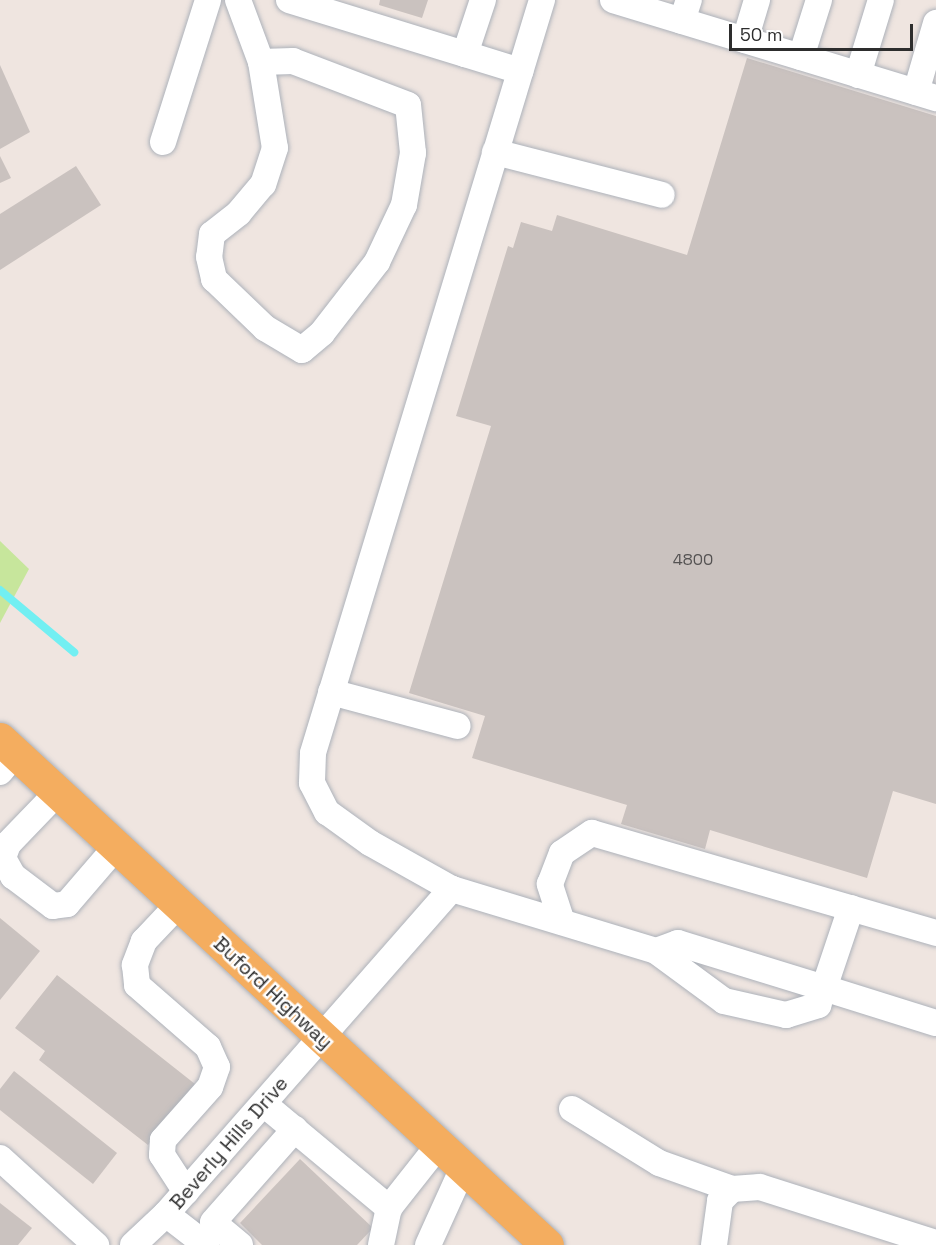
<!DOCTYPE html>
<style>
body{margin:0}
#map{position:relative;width:936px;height:1245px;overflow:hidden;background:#efe5e0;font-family:"Space Grotesk",sans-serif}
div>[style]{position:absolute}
.green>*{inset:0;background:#c7e69c}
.stream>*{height:8px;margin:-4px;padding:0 4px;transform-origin:4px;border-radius:4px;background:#72eff2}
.building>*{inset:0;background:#cac2bf}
.roads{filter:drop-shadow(0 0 2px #adb2ba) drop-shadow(0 0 2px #adb2ba)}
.minor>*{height:26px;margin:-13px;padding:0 13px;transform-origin:13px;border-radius:13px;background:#fff}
.major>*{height:33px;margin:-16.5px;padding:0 16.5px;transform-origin:16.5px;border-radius:16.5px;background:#f4ad5f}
span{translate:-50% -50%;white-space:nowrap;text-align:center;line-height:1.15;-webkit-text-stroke:5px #fff;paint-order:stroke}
.number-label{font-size:16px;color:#545252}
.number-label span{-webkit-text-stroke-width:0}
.street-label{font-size:20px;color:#2d2d2d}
.scale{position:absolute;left:729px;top:24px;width:184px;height:27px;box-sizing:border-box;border:3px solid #2d2d2d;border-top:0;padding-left:8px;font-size:18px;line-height:21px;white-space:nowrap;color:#2d2d2d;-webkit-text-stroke:4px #fff;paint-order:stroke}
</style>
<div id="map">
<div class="green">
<div style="clip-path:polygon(0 541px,29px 569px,0 623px)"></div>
</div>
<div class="stream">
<div style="left:0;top:590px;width:97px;rotate:40deg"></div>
</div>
<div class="building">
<div style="clip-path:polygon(380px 0,428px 0,422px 18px,379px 5px)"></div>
<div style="clip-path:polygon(747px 58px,936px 116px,936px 804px,893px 791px,867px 878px,710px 830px,705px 849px,621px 824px,627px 805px,472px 758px,485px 716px,409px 693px,491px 426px,456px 416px,508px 246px,513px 248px,521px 222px,552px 231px,557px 215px,687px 255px)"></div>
<div style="clip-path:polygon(0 65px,30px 132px,0 149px)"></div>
<div style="clip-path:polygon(0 156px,11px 178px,0 183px)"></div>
<div style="clip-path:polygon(76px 166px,101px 205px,0 270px,0 214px)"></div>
<div style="clip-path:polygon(0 918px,40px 951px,0 1000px)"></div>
<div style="clip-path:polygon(57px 975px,195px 1084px,148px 1145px,39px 1060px,45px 1051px,15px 1028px)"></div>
<div style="clip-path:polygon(14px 1071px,117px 1153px,93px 1184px,0 1110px,0 1089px)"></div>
<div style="clip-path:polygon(300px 1159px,373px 1228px,357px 1245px,262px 1245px,240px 1223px)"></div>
<div style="clip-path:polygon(0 1203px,32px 1228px,18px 1245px,0 1245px)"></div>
</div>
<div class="roads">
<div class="minor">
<div style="left:238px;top:0;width:66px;rotate:69.6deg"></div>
<div style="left:261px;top:62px;width:87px;rotate:80.8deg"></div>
<div style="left:275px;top:148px;width:38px;rotate:108deg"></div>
<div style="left:263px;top:184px;width:38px;rotate:130deg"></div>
<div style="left:239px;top:213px;width:34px;rotate:142deg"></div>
<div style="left:212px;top:234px;width:23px;rotate:97deg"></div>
<div style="left:209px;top:257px;width:23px;rotate:77deg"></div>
<div style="left:214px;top:279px;width:71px;rotate:43.9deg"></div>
<div style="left:265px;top:328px;width:43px;rotate:30.7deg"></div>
<div style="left:302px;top:350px;width:26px;rotate:-40deg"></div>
<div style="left:322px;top:333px;width:90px;rotate:-52.2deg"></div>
<div style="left:377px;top:262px;width:63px;rotate:-64.7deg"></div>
<div style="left:404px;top:205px;width:53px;rotate:-80.2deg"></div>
<div style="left:413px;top:153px;width:48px;rotate:-95.9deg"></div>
<div style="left:408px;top:105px;width:123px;rotate:-159.1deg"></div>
<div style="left:293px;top:61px;width:32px;rotate:178deg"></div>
<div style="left:289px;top:0;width:184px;rotate:17.1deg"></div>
<div style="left:465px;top:54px;width:57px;rotate:-71.6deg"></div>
<div style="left:542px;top:0;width:787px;rotate:106.92deg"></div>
<div style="left:313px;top:753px;width:30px;rotate:92deg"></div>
<div style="left:312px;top:783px;width:33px;rotate:63deg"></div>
<div style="left:327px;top:812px;width:53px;rotate:35.8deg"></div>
<div style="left:370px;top:843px;width:94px;rotate:29.3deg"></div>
<div style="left:452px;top:889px;width:213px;rotate:16.9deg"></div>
<div style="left:656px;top:951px;width:84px;rotate:36.3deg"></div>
<div style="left:724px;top:1001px;width:64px;rotate:12.7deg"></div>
<div style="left:786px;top:1015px;width:34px;rotate:-17deg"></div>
<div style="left:818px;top:1005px;width:18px;rotate:-71deg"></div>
<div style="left:824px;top:988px;width:153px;rotate:-162.9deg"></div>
<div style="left:678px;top:943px;width:23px;rotate:160deg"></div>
<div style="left:613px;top:0;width:338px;rotate:16.9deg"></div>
<div style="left:682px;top:21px;width:22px;rotate:-72deg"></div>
<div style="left:745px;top:40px;width:42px;rotate:-73.3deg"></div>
<div style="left:465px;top:54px;width:58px;rotate:17.2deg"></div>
<div style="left:801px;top:57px;width:60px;rotate:-72.5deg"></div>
<div style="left:858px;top:75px;width:78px;rotate:-73deg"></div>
<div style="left:916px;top:92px;width:72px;rotate:-73.8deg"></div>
<div style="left:163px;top:142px;width:149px;rotate:-72.4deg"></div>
<div style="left:495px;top:152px;width:172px;rotate:14.4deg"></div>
<div style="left:331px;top:692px;width:131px;rotate:15deg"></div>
<div style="left:0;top:772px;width:25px;rotate:-50deg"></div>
<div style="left:58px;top:792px;width:72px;rotate:133.9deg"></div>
<div style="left:8px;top:844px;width:15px;rotate:110deg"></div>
<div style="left:3px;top:858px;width:21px;rotate:61deg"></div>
<div style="left:13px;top:876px;width:50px;rotate:36.9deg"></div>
<div style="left:53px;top:906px;width:14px;rotate:-8deg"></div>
<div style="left:67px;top:904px;width:75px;rotate:-49.3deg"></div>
<div style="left:178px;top:905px;width:50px;rotate:133.4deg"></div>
<div style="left:144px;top:941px;width:26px;rotate:111deg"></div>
<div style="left:135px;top:965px;width:20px;rotate:84deg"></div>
<div style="left:137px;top:985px;width:94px;rotate:41.1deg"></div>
<div style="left:208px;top:1047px;width:22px;rotate:66deg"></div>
<div style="left:217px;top:1067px;width:21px;rotate:109deg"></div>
<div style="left:210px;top:1087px;width:71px;rotate:131.6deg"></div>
<div style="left:163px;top:1140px;width:15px;rotate:94deg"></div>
<div style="left:162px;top:1155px;width:44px;rotate:57deg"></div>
<div style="left:851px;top:908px;width:84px;rotate:108.6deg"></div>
<div style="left:824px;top:988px;width:117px;rotate:17.4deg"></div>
<div style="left:562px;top:922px;width:40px;rotate:-108deg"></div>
<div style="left:550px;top:884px;width:33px;rotate:-69deg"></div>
<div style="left:562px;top:853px;width:36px;rotate:-34deg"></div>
<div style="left:592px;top:833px;width:358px;rotate:16.2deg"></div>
<div style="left:264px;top:1104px;width:163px;rotate:39.8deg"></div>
<div style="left:572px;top:1109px;width:102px;rotate:31.8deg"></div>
<div style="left:659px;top:1163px;width:77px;rotate:19.6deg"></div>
<div style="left:0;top:1158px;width:130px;rotate:42.2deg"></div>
<div style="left:166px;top:1214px;width:51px;rotate:37.8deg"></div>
<div style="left:133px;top:1245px;width:45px;rotate:-43.2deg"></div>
<div style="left:166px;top:1214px;width:433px;rotate:-48.7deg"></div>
<div style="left:240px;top:1245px;width:35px;rotate:-140deg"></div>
<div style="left:213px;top:1222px;width:124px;rotate:-48.6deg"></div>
<div style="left:381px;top:1245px;width:38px;rotate:-78deg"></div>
<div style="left:389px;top:1208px;width:79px;rotate:-51.7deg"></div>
<div style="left:428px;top:1245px;width:85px;rotate:-65.6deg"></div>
<div style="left:714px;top:1245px;width:44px;rotate:-82.2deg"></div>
<div style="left:720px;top:1201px;width:17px;rotate:-45deg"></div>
<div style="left:732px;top:1189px;width:28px;rotate:-4deg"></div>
<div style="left:760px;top:1187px;width:185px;rotate:17.7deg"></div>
</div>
<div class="major">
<div style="left:0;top:739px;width:745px;rotate:42.77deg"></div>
</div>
</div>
<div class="number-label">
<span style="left:693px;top:560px">4800</span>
</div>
<div class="street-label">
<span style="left:273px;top:993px;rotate:43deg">Buford Highway</span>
<span style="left:229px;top:1143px;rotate:-49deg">Beverly Hills Drive</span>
</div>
<div class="scale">50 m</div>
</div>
